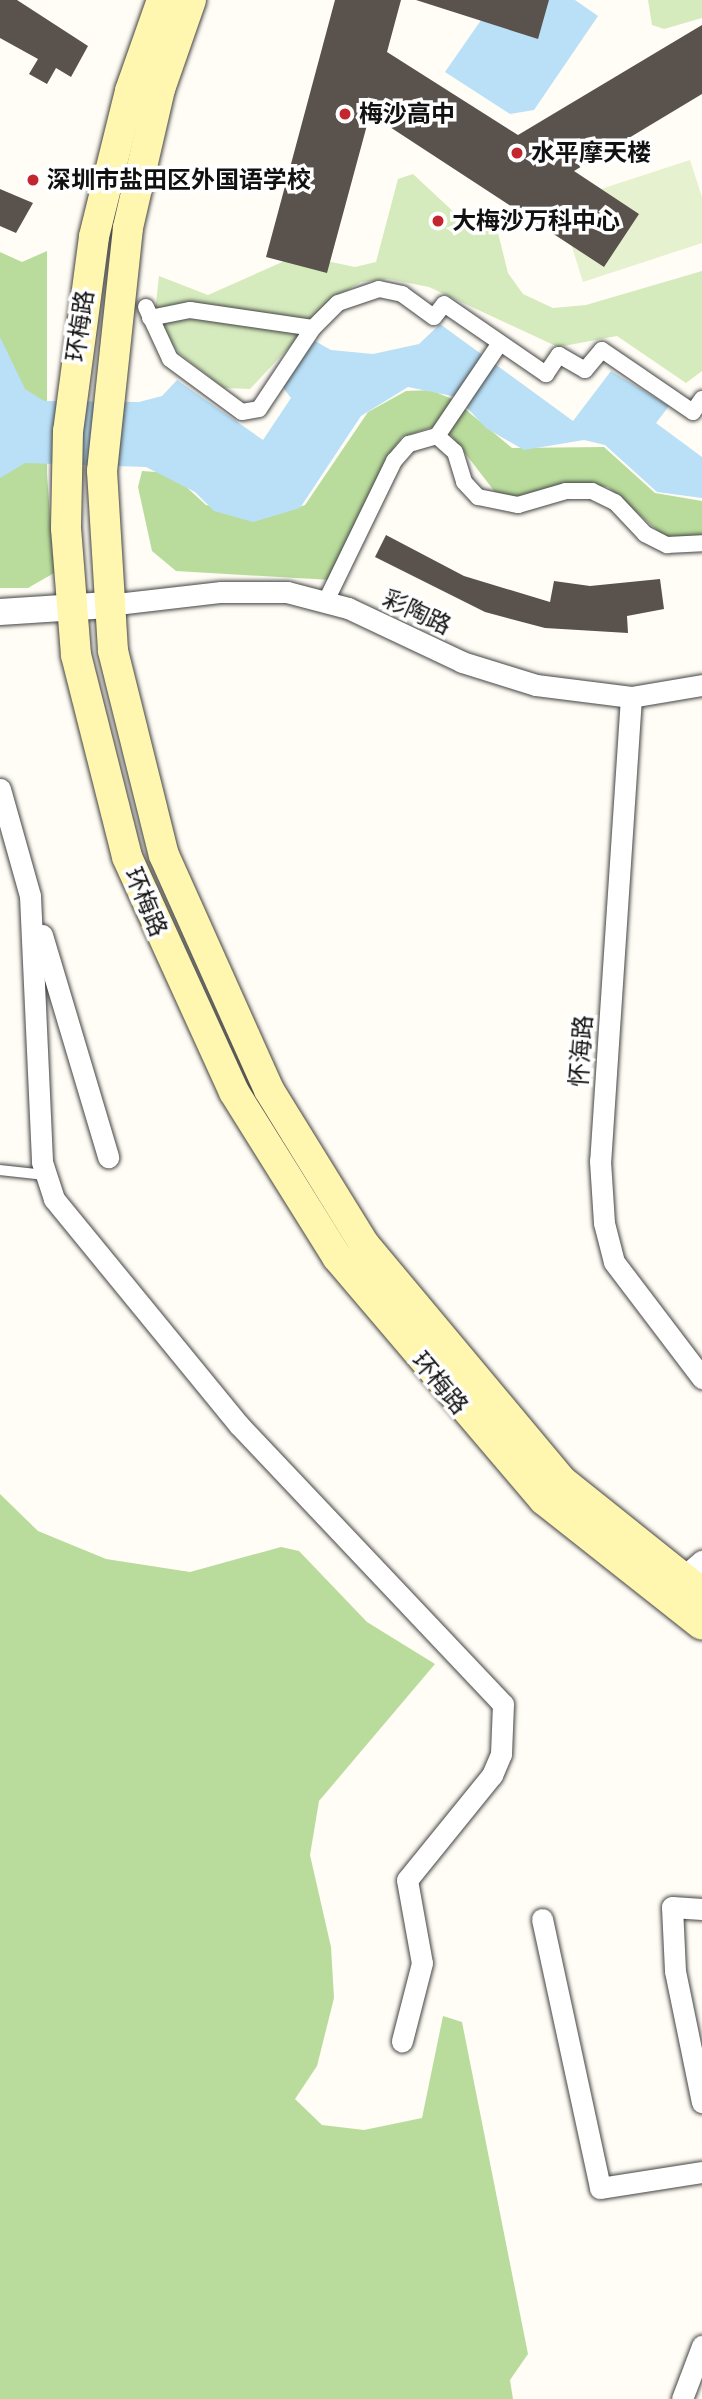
<!DOCTYPE html>
<meta charset="utf-8">
<style>
body{margin:0}
#map{position:relative;width:702px;height:2399px;overflow:hidden;background:#fffdf5;font-family:"IBM Plex Serif","Noto Sans SC",serif}
div>[style]{position:absolute}
.green>*{inset:0;background:#d5ebbd}
.forest>*{inset:0;background:#b9dc9c}
.pitch>*{inset:0;background:#e6f2cf}
.water>*{inset:0;background:#b9e0f7}
.building>*{inset:0;background:#5a524d}
.roads{filter:drop-shadow(0 0 2px #444) drop-shadow(0 0 2px #444)}
.service>*{height:10px;margin:-5px;padding:0 5px;transform-origin:5px;border-radius:5px;background:#fff}
.pedestrian>*{height:16px;margin:-8px;padding:0 8px;transform-origin:8px;border-radius:8px;background:#fff}
.minor>*{height:21px;margin:-10.5px;padding:0 10.5px;transform-origin:10.5px;border-radius:10.5px;background:#fff}
.tertiary>*{height:26px;margin:-13px;padding:0 13px;transform-origin:13px;border-radius:13px;background:#fff}
.secondary>*{height:30px;margin:-15px;padding:0 15px;transform-origin:15px;border-radius:15px;background:#fff6b0}
.dots>*{width:19px;height:19px;translate:-50% -50%;box-sizing:border-box;border:4px solid #fff;border-radius:50%}
span{translate:-50% -50%;white-space:nowrap;text-align:center;line-height:1.15;-webkit-text-stroke:7px #fff;paint-order:stroke}
.poi-label{font-size:24px;color:#111;font-weight:700}
.left{translate:0 -50%;text-align:left}
.street-label{font-size:24px;color:#111}
</style>
<div id="map">
<div class="green">
<div style="clip-path:polygon(648px 0,702px 0,702px 18px,664px 29px,652px 25px)"></div>
<div style="clip-path:polygon(413px 174px,473px 230px,496px 225px,508px 273px,523px 294px,553px 308px,586px 305px,702px 271px,702px 371px,686px 383px,617px 336px,558px 347px,429px 287px,388px 279px,361px 282px,337px 296px,250px 389px,224px 388px,179px 353px,154px 322px,159px 276px,208px 295px,298px 255px,355px 267px,376px 262px,398px 179px)"></div>
</div>
<div class="forest">
<div style="clip-path:polygon(47px 251px,47px 474px,54px 573px,28px 588px,0 588px,0 252px,22px 262px)"></div>
<div style="clip-path:polygon(431px 390px,454px 400px,512px 448px,604px 447px,655px 493px,702px 501px,702px 535px,666px 538px,608px 487px,579px 484px,518px 497px,495px 492px,451px 435px,432px 427px,402px 437px,387px 458px,331px 580px,176px 571px,152px 551px,138px 487px,142px 471px,171px 473px,206px 505px,266px 518px,305px 505px,368px 412px,406px 391px)"></div>
<div style="clip-path:polygon(0 1494px,38px 1531px,106px 1559px,190px 1572px,281px 1547px,299px 1551px,367px 1622px,435px 1664px,319px 1801px,310px 1855px,331px 1947px,334px 1998px,317px 2066px,295px 2099px,322px 2125px,364px 2130px,422px 2118px,443px 2016px,462px 2022px,528px 2354px,510px 2380px,513px 2399px,0 2399px)"></div>
</div>
<div class="pitch">
<div style="clip-path:polygon(690px 160px,702px 197px,702px 243px,583px 282px,558px 203px)"></div>
</div>
<div class="water">
<div style="clip-path:polygon(495px 0,575px 0,598px 16px,534px 110px,510px 114px,445px 72px)"></div>
<div style="clip-path:polygon(440px 324px,573px 421px,611px 371px,669px 406px,656px 423px,702px 457px,702px 498px,657px 492px,605px 445px,584px 440px,524px 450px,486px 428px,457px 397px,408px 387px,361px 416px,300px 508px,253px 522px,214px 511px,195px 492px,146px 467px,25px 463px,0 478px,0 337px,25px 389px,44px 401px,139px 402px,162px 396px,177px 380px,263px 440px,291px 398px,281px 385px,315px 341px,331px 350px,373px 354px,419px 344px)"></div>
</div>
<div class="building">
<div style="clip-path:polygon(0 0,17px 0,88px 46px,71px 77px,56px 68px,47px 84px,29px 74px,38px 59px,0 38px)"></div>
<div style="clip-path:polygon(335px 0,401px 0,387px 52px,518px 135px,702px 25px,702px 94px,574px 171px,639px 214px,604px 267px,370px 114px,327px 273px,266px 257px)"></div>
<div style="clip-path:polygon(416px 0,549px 0,538px 39px)"></div>
<div style="clip-path:polygon(0 189px,33px 203px,16px 233px,0 226px)"></div>
<div style="clip-path:polygon(386px 535px,464px 576px,550px 602px,554px 581px,590px 586px,660px 579px,664px 609px,627px 616px,628px 633px,545px 628px,485px 612px,375px 557px)"></div>
</div>
<div class="roads">
<div class="service">
<div style="left:0;top:1170px;width:45px;rotate:6.3deg"></div>
</div>
<div class="pedestrian">
<div style="left:146px;top:307px;width:57px;rotate:65.2deg"></div>
<div style="left:170px;top:359px;width:89px;rotate:36.4deg"></div>
<div style="left:242px;top:412px;width:17px;rotate:-10deg"></div>
<div style="left:259px;top:409px;width:97px;rotate:-56.3deg"></div>
<div style="left:313px;top:328px;width:35px;rotate:-45deg"></div>
<div style="left:338px;top:303px;width:43px;rotate:-18.9deg"></div>
<div style="left:379px;top:289px;width:24px;rotate:12deg"></div>
<div style="left:402px;top:294px;width:39px;rotate:36deg"></div>
<div style="left:434px;top:317px;width:16px;rotate:-52deg"></div>
<div style="left:444px;top:304px;width:124px;rotate:34.5deg"></div>
<div style="left:546px;top:374px;width:23px;rotate:-56deg"></div>
<div style="left:559px;top:355px;width:30px;rotate:30deg"></div>
<div style="left:585px;top:370px;width:26px;rotate:-50deg"></div>
<div style="left:602px;top:350px;width:110px;rotate:34.3deg"></div>
<div style="left:693px;top:412px;width:16px;rotate:-55deg"></div>
<div style="left:150px;top:318px;width:41px;rotate:-11.3deg"></div>
<div style="left:190px;top:310px;width:124px;rotate:8.3deg"></div>
<div style="left:500px;top:343px;width:112px;rotate:124.1deg"></div>
<div style="left:437px;top:436px;width:24px;rotate:42deg"></div>
<div style="left:455px;top:452px;width:31px;rotate:73deg"></div>
<div style="left:464px;top:482px;width:21px;rotate:47deg"></div>
<div style="left:478px;top:497px;width:41px;rotate:11.3deg"></div>
<div style="left:518px;top:505px;width:50px;rotate:-16.3deg"></div>
<div style="left:566px;top:491px;width:26px"></div>
<div style="left:592px;top:491px;width:25px;rotate:26deg"></div>
<div style="left:615px;top:502px;width:44px;rotate:46.8deg"></div>
<div style="left:645px;top:534px;width:25px;rotate:27deg"></div>
<div style="left:667px;top:545px;width:35px;rotate:-3deg"></div>
<div style="left:326px;top:601px;width:156px;rotate:-64.1deg"></div>
<div style="left:394px;top:461px;width:23px;rotate:-49deg"></div>
<div style="left:409px;top:444px;width:29px;rotate:-16deg"></div>
</div>
<div class="minor">
<div style="left:108px;top:605px;width:114px;rotate:-6.6deg"></div>
<div style="left:221px;top:592px;width:66px"></div>
<div style="left:287px;top:592px;width:63px;rotate:14.7deg"></div>
<div style="left:348px;top:608px;width:126px;rotate:25.3deg"></div>
<div style="left:462px;top:662px;width:77px;rotate:17.3deg"></div>
<div style="left:536px;top:685px;width:96px;rotate:7.2deg"></div>
<div style="left:631px;top:697px;width:72px;rotate:-9.6deg"></div>
<div style="left:631px;top:697px;width:465px;rotate:93.8deg"></div>
<div style="left:600px;top:1161px;width:62px;rotate:86.3deg"></div>
<div style="left:604px;top:1223px;width:40px;rotate:75.6deg"></div>
<div style="left:614px;top:1262px;width:146px;rotate:52.8deg"></div>
<div style="left:0;top:789px;width:111px;rotate:74.3deg"></div>
<div style="left:30px;top:896px;width:266px;rotate:87.4deg"></div>
<div style="left:42px;top:1162px;width:39px;rotate:72deg"></div>
<div style="left:54px;top:1199px;width:292px;rotate:50.7deg"></div>
<div style="left:239px;top:1425px;width:384px;rotate:46.6deg"></div>
<div style="left:503px;top:1704px;width:50px;rotate:92.3deg"></div>
<div style="left:501px;top:1754px;width:23px;rotate:113deg"></div>
<div style="left:492px;top:1775px;width:135px;rotate:129deg"></div>
<div style="left:407px;top:1880px;width:84px;rotate:79.8deg"></div>
<div style="left:422px;top:1963px;width:81px;rotate:104.4deg"></div>
<div style="left:42px;top:935px;width:232px;rotate:73.4deg"></div>
<div style="left:674px;top:1585px;width:37px;rotate:-41deg"></div>
<div style="left:702px;top:1909px;width:30px;rotate:-176deg"></div>
<div style="left:672px;top:1907px;width:64px;rotate:87.3deg"></div>
<div style="left:675px;top:1971px;width:134px;rotate:78.4deg"></div>
<div style="left:542px;top:1919px;width:275px;rotate:77.8deg"></div>
<div style="left:600px;top:2188px;width:103px;rotate:-8.9deg"></div>
<div style="left:682px;top:2399px;width:57px;rotate:-69.3deg"></div>
</div>
<div class="tertiary">
<div style="left:0;top:612px;width:108px;rotate:-3.7deg"></div>
</div>
<div class="secondary">
<div style="left:162px;top:0;width:96px;rotate:109.4deg"></div>
<div style="left:130px;top:91px;width:150px;rotate:103.9deg"></div>
<div style="left:94px;top:237px;width:196px;rotate:97.6deg"></div>
<div style="left:68px;top:431px;width:97px;rotate:91.2deg"></div>
<div style="left:66px;top:528px;width:127px;rotate:85.5deg"></div>
<div style="left:76px;top:655px;width:208px;rotate:75.8deg"></div>
<div style="left:127px;top:857px;width:258px;rotate:65.5deg"></div>
<div style="left:234px;top:1092px;width:195px;rotate:58deg"></div>
<div style="left:337px;top:1257px;width:319px;rotate:49.6deg"></div>
<div style="left:544px;top:1500px;width:201px;rotate:38.3deg"></div>
<div style="left:191px;top:0;width:94px;rotate:109.2deg"></div>
<div style="left:160px;top:89px;width:143px;rotate:103deg"></div>
<div style="left:128px;top:228px;width:244px;rotate:96.1deg"></div>
<div style="left:102px;top:471px;width:180px;rotate:86.5deg"></div>
<div style="left:113px;top:651px;width:210px;rotate:76deg"></div>
<div style="left:164px;top:855px;width:257px;rotate:65.9deg"></div>
<div style="left:269px;top:1090px;width:181px;rotate:58.3deg"></div>
<div style="left:364px;top:1244px;width:307px;rotate:50.1deg"></div>
<div style="left:561px;top:1480px;width:181px;rotate:38.7deg"></div>
</div>
</div>
<div class="dots">
<div style="left:345px;top:114px;background:#c4262e"></div>
<div style="left:517px;top:153px;background:#c4262e"></div>
<div style="left:33px;top:180px;background:#c4262e"></div>
<div style="left:438px;top:221px;background:#c4262e"></div>
</div>
<div class="poi-label">
<span class="left" style="left:359px;top:114px">梅沙高中</span>
<span class="left" style="left:531px;top:153px">水平摩天楼</span>
<span class="left" style="left:47px;top:180px">深圳市盐田区外国语学校</span>
<span class="left" style="left:452px;top:221px">大梅沙万科中心</span>
</div>
<div class="street-label">
<span style="left:80px;top:326px;rotate:-82deg">环梅路</span>
<span style="left:417px;top:612px;rotate:25deg">彩陶路</span>
<span style="left:146px;top:902px;rotate:67deg">环梅路</span>
<span style="left:581px;top:1051px;rotate:-86deg">怀海路</span>
<span style="left:440px;top:1383px;rotate:50deg">环梅路</span>
</div>
</div>
